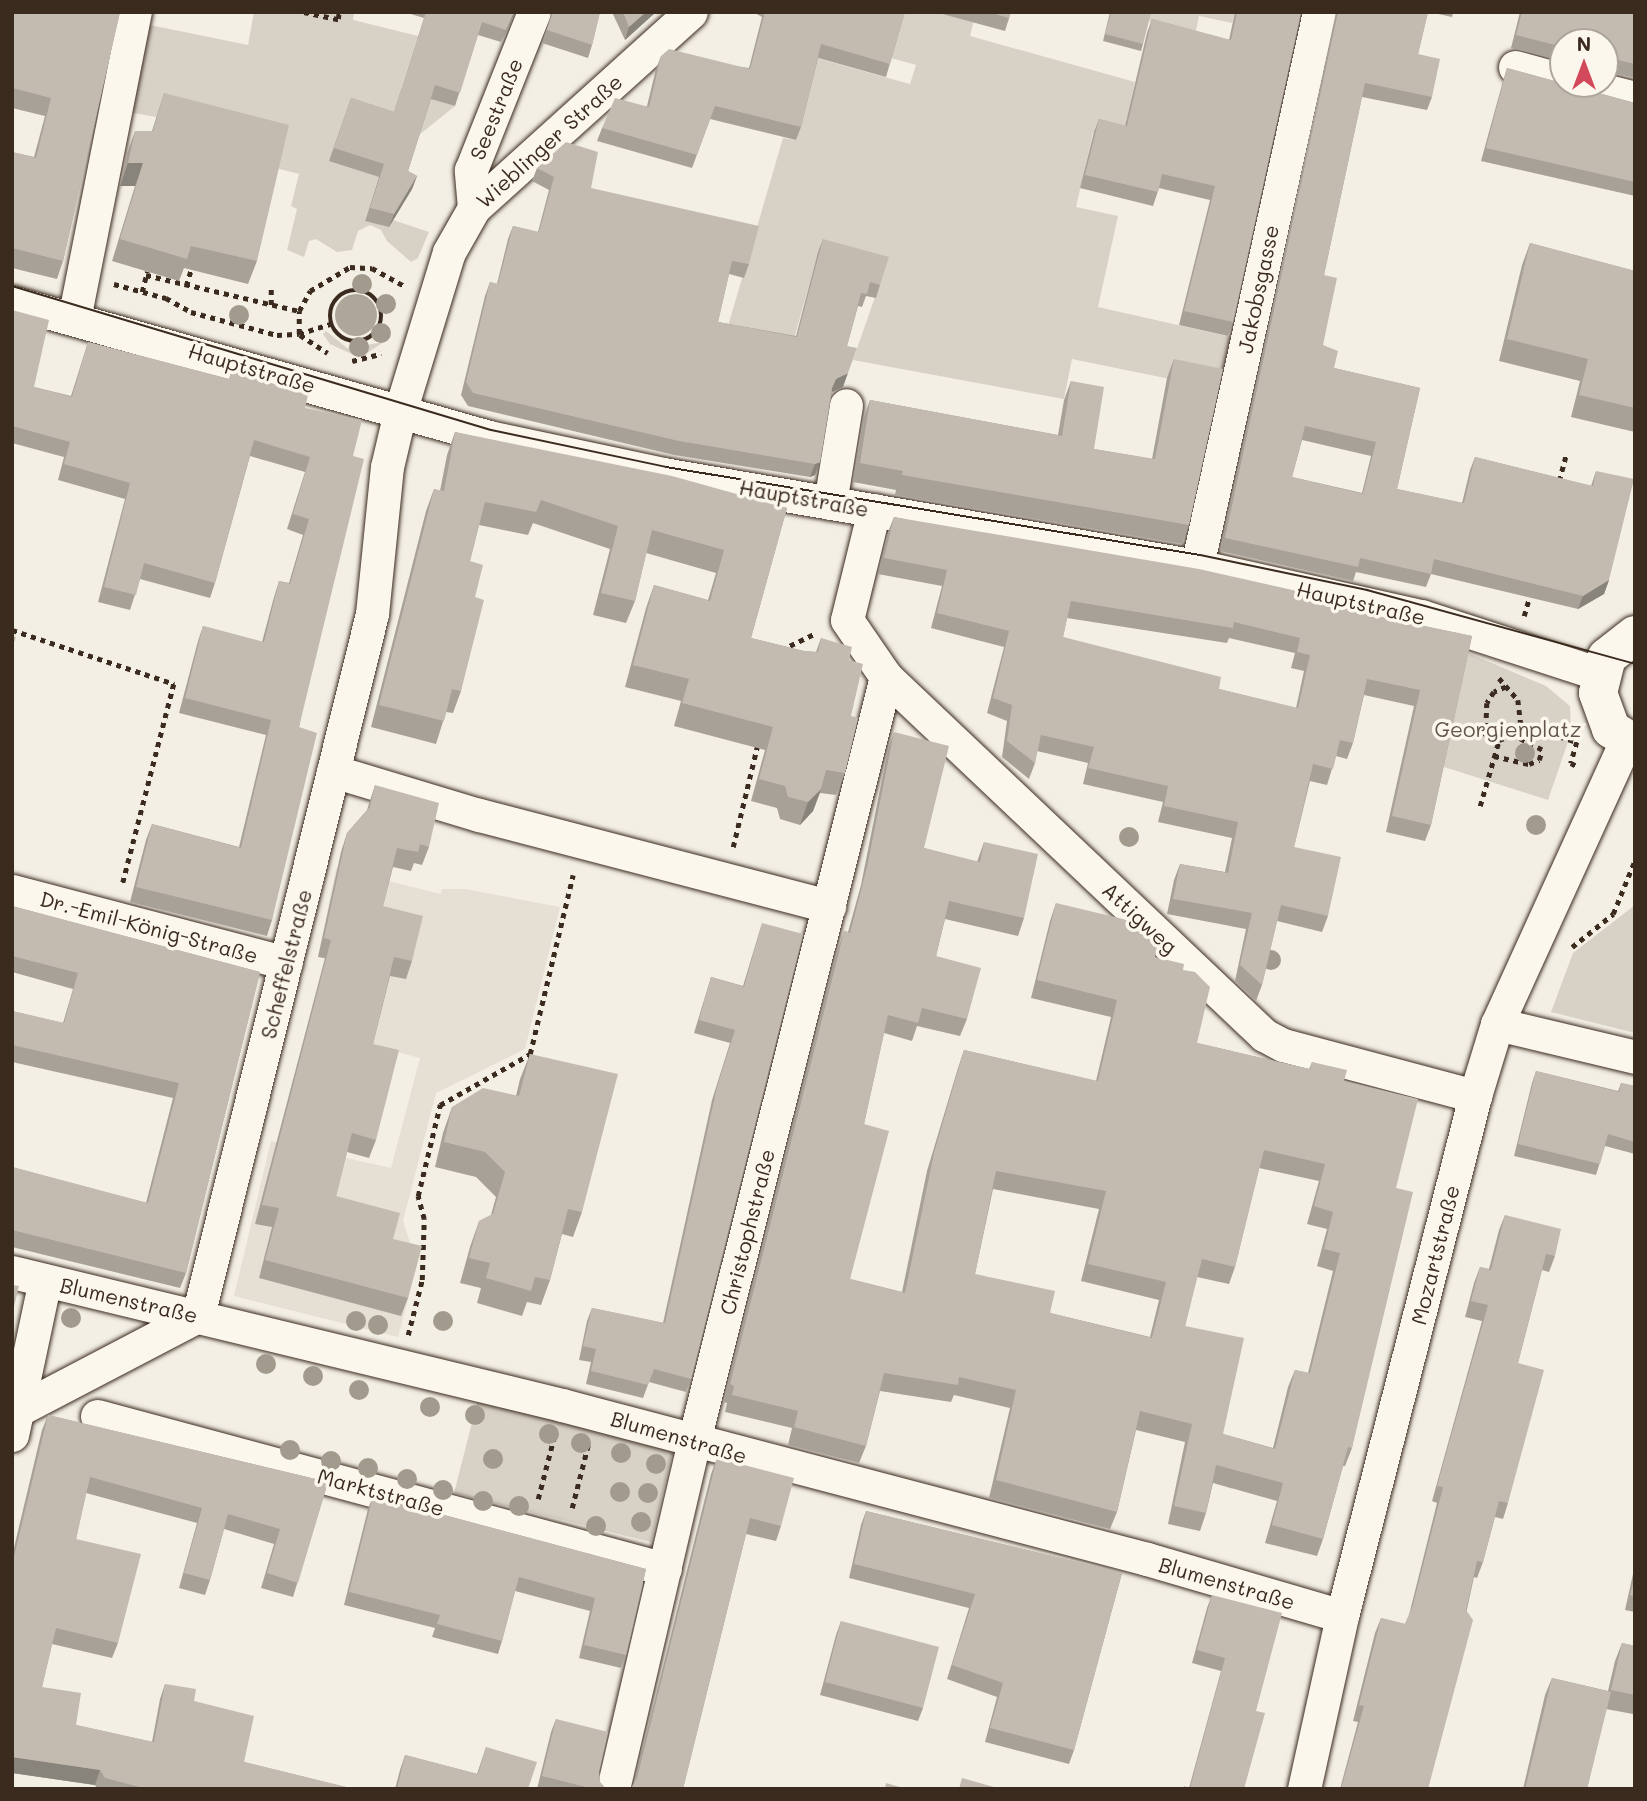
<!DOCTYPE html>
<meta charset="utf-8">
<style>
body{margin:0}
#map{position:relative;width:1647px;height:1801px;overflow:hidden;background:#f3efe4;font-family:Mali,sans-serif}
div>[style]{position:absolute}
.built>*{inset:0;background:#e5dfd4}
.green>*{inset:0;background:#d8d1c6}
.water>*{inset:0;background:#afa69a}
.round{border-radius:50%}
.path>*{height:4.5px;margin-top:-2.25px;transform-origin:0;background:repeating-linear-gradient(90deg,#3b2a1e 0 5px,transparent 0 10px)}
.path>.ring{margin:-2.25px;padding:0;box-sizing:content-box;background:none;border:4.5px solid #3b2a1e;border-radius:50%}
.roads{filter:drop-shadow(0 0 2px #3b2a1e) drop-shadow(0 0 2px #3b2a1e)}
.minor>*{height:33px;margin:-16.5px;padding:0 16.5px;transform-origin:16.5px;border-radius:16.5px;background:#fbf7ec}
.major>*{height:38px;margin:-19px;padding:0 19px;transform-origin:19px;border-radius:19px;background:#fbf7ec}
.tram>*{height:2px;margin:-1px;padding:0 1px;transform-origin:1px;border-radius:1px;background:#3b2a1e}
.trees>*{width:20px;height:20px;margin:-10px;border-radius:50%;background:#a39a8e}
.wall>*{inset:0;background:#a8a197}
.shaded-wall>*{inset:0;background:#88837b}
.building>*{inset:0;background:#c3bbb0}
span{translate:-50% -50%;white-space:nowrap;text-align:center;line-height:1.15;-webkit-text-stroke:7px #fbf7ec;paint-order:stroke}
.street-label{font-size:21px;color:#3b2a1e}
.park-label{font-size:21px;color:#625448}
.frame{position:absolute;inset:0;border:14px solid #3b2a1e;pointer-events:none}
.north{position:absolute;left:1549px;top:28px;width:70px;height:70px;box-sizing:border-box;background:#fbf7ec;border:2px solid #aea59a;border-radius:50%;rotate:0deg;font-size:19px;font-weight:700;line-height:28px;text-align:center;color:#3b2a1e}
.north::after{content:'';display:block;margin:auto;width:24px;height:32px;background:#d1495b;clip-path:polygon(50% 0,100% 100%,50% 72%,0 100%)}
</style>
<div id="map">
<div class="built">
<div style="clip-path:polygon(336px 868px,441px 894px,442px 889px,465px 889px,560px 907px,525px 1049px,436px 1093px,403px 1221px,417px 1265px,398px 1337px,234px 1296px,271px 1141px,391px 1168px,420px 1058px,308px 1029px,325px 959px,318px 957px)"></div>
</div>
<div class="green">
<div style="clip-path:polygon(254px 12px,354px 12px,353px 20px,418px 36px,401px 89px,455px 106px,419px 135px,329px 160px,379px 177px,365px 220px,393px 220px,429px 232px,418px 258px,411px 262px,387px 241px,381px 230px,370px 225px,358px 231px,352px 250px,337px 252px,316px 239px,309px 241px,304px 257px,287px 250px,297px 209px,291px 206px,299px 174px,276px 168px,168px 119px,128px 112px,145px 24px,248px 45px)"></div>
<div style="clip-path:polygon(866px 12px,976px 12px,970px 36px,1135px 82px,1122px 140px,1093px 133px,1076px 207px,1118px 216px,1098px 307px,1231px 337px,1219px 389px,1072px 359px,1064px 399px,853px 360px,884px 271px,818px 253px,792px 346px,726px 333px,783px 138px,796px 140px,816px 58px,910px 84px,916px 65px,891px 58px)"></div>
<div style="clip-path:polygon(1119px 12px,1235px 12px,1232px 23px,1199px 16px,1193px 45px,1158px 36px,1149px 20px)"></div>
<div style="clip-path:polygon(326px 331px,347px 348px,384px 342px,367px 353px,354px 355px,330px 344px,323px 334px)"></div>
<div style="clip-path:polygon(1466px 652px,1546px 686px,1570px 706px,1571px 733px,1548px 800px,1441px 766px)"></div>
<div style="clip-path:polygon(1635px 905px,1635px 1033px,1551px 1012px,1573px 953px)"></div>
<div style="clip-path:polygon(478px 1399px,673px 1449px,651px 1542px,454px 1493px)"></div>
</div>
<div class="water">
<div class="round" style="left:335px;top:294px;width:42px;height:42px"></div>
</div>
<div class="path">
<div style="left:304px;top:12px;width:35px;rotate:12deg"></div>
<div style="left:338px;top:19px;width:7px;rotate:-82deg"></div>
<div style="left:146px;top:275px;width:157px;rotate:13.2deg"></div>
<div style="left:114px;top:284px;width:54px;rotate:15.1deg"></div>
<div style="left:166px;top:298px;width:29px;rotate:29deg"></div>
<div style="left:191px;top:312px;width:89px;rotate:15deg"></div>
<div style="left:277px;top:335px;width:22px;rotate:-3deg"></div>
<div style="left:299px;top:334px;width:33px;rotate:-18deg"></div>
<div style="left:186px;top:286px;width:21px;rotate:-73deg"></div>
<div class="ring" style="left:330px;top:290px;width:47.5px;height:47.5px"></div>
<div style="left:142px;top:292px;width:21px;rotate:-76deg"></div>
<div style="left:271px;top:305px;width:16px;rotate:-90deg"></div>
<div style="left:299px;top:334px;width:23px;rotate:-90deg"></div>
<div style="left:299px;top:311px;width:23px;rotate:-61deg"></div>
<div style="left:310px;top:291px;width:47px;rotate:-31deg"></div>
<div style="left:350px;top:267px;width:22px;rotate:3deg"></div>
<div style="left:372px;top:268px;width:38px;rotate:29deg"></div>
<div style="left:300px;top:335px;width:33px;rotate:33deg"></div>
<div style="left:352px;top:361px;width:30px;rotate:-14deg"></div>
<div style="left:1559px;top:481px;width:27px;rotate:-75deg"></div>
<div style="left:1524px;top:616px;width:22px;rotate:-74deg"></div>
<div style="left:12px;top:630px;width:171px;rotate:18.4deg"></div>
<div style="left:174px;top:684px;width:209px;rotate:104.4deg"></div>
<div style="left:781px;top:650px;width:39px;rotate:-26deg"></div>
<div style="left:1499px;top:678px;width:29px;rotate:49deg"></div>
<div style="left:1518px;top:700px;width:24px;rotate:83deg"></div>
<div style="left:1521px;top:724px;width:59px;rotate:17.8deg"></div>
<div style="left:1577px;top:742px;width:22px;rotate:106deg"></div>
<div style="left:1571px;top:763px;width:7px;rotate:27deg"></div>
<div style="left:1506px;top:687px;width:13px;rotate:157deg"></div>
<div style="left:1494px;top:692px;width:13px;rotate:122deg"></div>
<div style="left:1487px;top:703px;width:33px;rotate:92deg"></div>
<div style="left:1486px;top:736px;width:14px;rotate:17deg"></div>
<div style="left:1499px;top:740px;width:15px;rotate:-20deg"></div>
<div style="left:1513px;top:735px;width:14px;rotate:-54deg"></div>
<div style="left:1494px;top:756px;width:36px;rotate:13deg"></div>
<div style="left:1529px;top:764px;width:11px;rotate:-22deg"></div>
<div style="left:1539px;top:760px;width:10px;rotate:-73deg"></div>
<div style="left:1542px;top:750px;width:33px;rotate:-153deg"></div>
<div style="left:1480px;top:806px;width:69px;rotate:-73.9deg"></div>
<div style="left:733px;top:847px;width:107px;rotate:-76.5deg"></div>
<div style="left:1572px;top:947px;width:53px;rotate:-38.8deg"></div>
<div style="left:1613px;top:914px;width:58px;rotate:-67.8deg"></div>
<div style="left:408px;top:1335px;width:57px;rotate:-75.7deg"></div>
<div style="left:422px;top:1280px;width:61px;rotate:-88.1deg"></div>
<div style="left:424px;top:1219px;width:24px;rotate:-105deg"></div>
<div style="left:418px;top:1196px;width:94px;rotate:-76.4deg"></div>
<div style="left:440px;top:1105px;width:103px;rotate:-29.5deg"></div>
<div style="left:530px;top:1054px;width:184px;rotate:-76.5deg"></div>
<div style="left:538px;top:1499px;width:64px;rotate:-75.5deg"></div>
<div style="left:572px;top:1508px;width:65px;rotate:-75.7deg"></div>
</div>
<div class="roads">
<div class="minor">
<div style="left:1515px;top:67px;width:50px;rotate:15.2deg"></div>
<div style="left:1580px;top:84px;width:57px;rotate:14.3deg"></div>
<div style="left:474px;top:208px;width:38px;rotate:-95deg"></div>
<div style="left:471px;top:170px;width:170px;rotate:-68.3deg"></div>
<div style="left:12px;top:302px;width:496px;rotate:15.8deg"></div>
<div style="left:489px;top:437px;width:178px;rotate:12deg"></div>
<div style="left:663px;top:474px;width:542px;rotate:9.78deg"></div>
<div style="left:1197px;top:566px;width:230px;rotate:12.6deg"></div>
<div style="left:1421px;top:616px;width:187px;rotate:18deg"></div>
<div style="left:74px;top:319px;width:313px;rotate:-78.8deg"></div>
<div style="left:830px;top:503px;width:99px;rotate:-80.7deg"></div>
<div style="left:874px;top:510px;width:113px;rotate:103.8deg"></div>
<div style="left:847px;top:620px;width:69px;rotate:55.6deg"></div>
<div style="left:886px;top:677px;width:521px;rotate:43.44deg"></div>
<div style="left:1264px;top:1035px;width:21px;rotate:28deg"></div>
<div style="left:1283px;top:1045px;width:199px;rotate:14.9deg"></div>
<div style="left:1197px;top:566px;width:567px;rotate:-77.58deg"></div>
<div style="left:333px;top:771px;width:152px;rotate:16.8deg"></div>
<div style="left:479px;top:815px;width:362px;rotate:14.6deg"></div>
<div style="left:12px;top:891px;width:283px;rotate:14.7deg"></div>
<div style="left:1497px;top:1024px;width:142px;rotate:13.4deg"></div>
<div style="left:12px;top:1272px;width:566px;rotate:13.59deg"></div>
<div style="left:562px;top:1405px;width:605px;rotate:14.75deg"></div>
<div style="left:1147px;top:1559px;width:203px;rotate:16.3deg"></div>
<div style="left:18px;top:1410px;width:203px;rotate:-27.6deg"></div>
<div style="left:198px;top:1316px;width:723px;rotate:-76.08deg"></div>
<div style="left:372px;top:614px;width:148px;rotate:-84.2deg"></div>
<div style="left:387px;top:467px;width:57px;rotate:-76.7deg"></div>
<div style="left:400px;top:412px;width:167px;rotate:-73deg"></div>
<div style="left:449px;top:252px;width:51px;rotate:-60.4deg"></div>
<div style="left:474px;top:208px;width:292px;rotate:-42.1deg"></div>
<div style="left:97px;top:1416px;width:588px;rotate:15.08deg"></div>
<div style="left:12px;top:1435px;width:158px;rotate:-78deg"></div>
<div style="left:613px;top:1789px;width:358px;rotate:-76.9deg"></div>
<div style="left:694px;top:1440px;width:787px;rotate:-75.88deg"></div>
<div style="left:1304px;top:1789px;width:177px;rotate:-77.6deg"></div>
<div style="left:1342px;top:1616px;width:537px;rotate:-75.65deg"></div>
<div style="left:1475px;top:1096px;width:75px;rotate:-73deg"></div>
<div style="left:1497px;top:1024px;width:311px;rotate:-65.5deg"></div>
</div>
<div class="major">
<div style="left:1635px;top:635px;width:36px;rotate:142deg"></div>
<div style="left:1607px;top:657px;width:37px;rotate:104deg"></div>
<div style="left:1598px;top:693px;width:38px;rotate:70deg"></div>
<div style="left:1611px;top:729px;width:28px;rotate:32deg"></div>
</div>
</div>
<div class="tram">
<div style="left:12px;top:286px;width:500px;rotate:16.73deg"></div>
<div style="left:491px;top:430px;width:179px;rotate:11.9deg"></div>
<div style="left:666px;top:467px;width:541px;rotate:9.36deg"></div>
<div style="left:1200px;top:555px;width:171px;rotate:11.8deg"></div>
<div style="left:1367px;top:590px;width:278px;rotate:15.4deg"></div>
</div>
<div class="trees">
<div style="left:362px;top:284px"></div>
<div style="left:386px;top:304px"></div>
<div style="left:239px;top:315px"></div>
<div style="left:381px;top:333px"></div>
<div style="left:359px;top:347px"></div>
<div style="left:1525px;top:753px"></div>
<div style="left:1536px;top:825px"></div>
<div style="left:1129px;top:837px"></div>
<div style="left:1271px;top:960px"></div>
<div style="left:71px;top:1318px"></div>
<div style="left:356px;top:1321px"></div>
<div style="left:443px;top:1321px"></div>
<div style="left:378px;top:1325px"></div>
<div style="left:266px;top:1364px"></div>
<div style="left:313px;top:1376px"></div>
<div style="left:359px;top:1390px"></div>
<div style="left:430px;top:1407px"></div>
<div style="left:475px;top:1415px"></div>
<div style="left:549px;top:1434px"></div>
<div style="left:581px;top:1443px"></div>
<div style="left:290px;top:1450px"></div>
<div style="left:621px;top:1453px"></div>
<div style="left:493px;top:1459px"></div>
<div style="left:331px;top:1461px"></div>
<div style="left:656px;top:1464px"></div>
<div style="left:368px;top:1468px"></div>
<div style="left:407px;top:1479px"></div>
<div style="left:443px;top:1490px"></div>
<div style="left:620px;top:1492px"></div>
<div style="left:648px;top:1493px"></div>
<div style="left:483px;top:1501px"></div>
<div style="left:519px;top:1506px"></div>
<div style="left:641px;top:1522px"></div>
<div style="left:596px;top:1526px"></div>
</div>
<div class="wall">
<div style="clip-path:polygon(12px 12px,120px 12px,63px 261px,57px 279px,12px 268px,12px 152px,34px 157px,45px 116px,12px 108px)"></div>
<div style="clip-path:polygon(404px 12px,515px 12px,501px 42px,478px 35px,455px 106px,431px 99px,408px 171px,417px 176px,412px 189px,389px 227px,365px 221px,379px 177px,329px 161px,351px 98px,394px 112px,424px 18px)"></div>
<div style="clip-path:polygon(552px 12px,600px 12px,592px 45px,588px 58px,542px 43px)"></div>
<div style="clip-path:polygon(612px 12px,656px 12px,625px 40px)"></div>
<div style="clip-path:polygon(753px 12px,905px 12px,886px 77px,818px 58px,801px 127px,796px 140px,710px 119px,692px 168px,597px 141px,602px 128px,647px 106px,656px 69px,661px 56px,749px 68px,762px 17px)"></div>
<div style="clip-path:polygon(935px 12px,1011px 12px,1005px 31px)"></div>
<div style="clip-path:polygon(1110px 12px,1147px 12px,1143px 44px,1141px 51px,1103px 41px)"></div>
<div style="clip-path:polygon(1235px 12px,1301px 12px,1233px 322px,1228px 336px,1179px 325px,1210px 200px,1159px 188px,1153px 206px,1080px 188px,1094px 132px,1099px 119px,1125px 126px,1147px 33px,1152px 19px,1229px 40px)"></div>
<div style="clip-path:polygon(evenodd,1336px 12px,1428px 12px,1418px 54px,1432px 97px,1427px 110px,1362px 97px,1324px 275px,1323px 345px,1334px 368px,1420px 388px,1397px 489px,1462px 503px,1470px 470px,1475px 457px,1591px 486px,1596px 471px,1609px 580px,1604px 594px,1578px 609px,1431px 574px,1426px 587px,1356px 572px,1353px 581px,1220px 551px,1336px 12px,1302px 440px,1371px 456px,1362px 493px,1292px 477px,1302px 440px)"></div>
<div style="clip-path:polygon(1429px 12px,1453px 12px,1452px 17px)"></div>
<div style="clip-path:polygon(1520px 12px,1635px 12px,1635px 78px,1605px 71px,1605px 42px,1563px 42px,1563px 61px,1511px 48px)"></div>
<div style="clip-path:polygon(1507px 68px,1635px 103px,1635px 196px,1481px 161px,1503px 81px)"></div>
<div style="clip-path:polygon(164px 93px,257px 261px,248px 284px,184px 268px,179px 281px,112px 261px,135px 186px,120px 186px,127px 153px,135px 131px,152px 131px)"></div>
<div style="clip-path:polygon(537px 168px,591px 188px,749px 264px,744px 278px,729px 274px,718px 322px,796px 336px,818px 252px,823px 239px,880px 285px,876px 298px,866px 296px,862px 307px,858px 306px,847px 346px,843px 387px,832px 392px,820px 462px,815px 475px,810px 477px,674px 455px,468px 406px,461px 395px,485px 296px,490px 282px,497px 284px,508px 239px,513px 226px,538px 232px,549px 190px,532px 181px)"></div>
<div style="clip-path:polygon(1530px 243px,1635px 271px,1635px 432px,1571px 417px,1580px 381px,1499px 361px,1522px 265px)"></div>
<div style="clip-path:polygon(12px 310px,34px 387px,71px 396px,88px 342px,229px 379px,232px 370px,305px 408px,353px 456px,299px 727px,272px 920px,267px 936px,130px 902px,146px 840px,152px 824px,239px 847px,266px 735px,179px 713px,198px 641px,203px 626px,262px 642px,274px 597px,279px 581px,289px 583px,303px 535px,287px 529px,305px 472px,250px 456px,215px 583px,210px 598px,140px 579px,130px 610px,98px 602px,125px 499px,58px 480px,64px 457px,12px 443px)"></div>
<div style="clip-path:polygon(1174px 359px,1189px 525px,1182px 544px,895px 495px,896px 490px,853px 482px,863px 419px,870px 400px,1058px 435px,1064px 400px,1071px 381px,1094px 449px,1152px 459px,1167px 378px)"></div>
<div style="clip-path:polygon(455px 432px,787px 508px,751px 638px,804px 651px,816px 652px,821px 638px,849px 660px,851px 716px,845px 773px,836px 795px,820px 793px,813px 811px,800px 825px,780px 819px,777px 808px,751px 801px,765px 750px,674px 726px,681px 701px,625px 687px,646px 608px,654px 585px,708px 600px,716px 573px,646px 553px,635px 601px,626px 623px,593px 615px,610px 549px,533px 523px,528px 535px,479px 525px,470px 561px,475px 597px,461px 691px,453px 713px,446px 712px,436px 744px,371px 727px,426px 511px,434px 489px,440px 491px,447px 455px)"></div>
<div style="clip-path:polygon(evenodd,894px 517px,1472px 636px,1431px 825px,1425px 841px,1386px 832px,1414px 706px,1364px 695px,1353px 743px,1347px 759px,1336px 756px,1327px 785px,1310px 781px,1294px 847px,1328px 916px,1322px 932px,1277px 921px,1262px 985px,1256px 1001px,1235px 981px,1246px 929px,1167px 914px,1174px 880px,1180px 864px,1225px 872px,1232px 838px,1158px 822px,1163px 802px,1083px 784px,1088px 763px,1037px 751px,1035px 763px,1029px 779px,1002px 757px,1007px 721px,987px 713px,1004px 647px,931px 628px,942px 586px,878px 574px,888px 532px,894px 517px,1067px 618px,1227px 643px,1229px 638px,1295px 653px,1291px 668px,1304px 671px,1296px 708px,1219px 689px,1063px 637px,1067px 618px)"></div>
<div style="clip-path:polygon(evenodd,894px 732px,924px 848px,977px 862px,984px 842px,1024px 918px,1018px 936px,945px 919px,936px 956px,967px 1019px,960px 1036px,917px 1026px,912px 1041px,884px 1033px,864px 1124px,850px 1279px,902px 1292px,927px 1171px,958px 1068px,964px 1050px,1096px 1081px,1111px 1017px,1031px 998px,1050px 921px,1056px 903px,1155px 957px,1183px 970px,1197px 1043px,1309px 1069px,1312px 1062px,1344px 1081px,1396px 1188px,1352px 1448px,1345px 1466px,1343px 1466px,1323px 1539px,1317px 1556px,1265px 1543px,1277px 1501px,1213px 1483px,1206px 1513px,1200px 1531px,1168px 1524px,1185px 1442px,1136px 1430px,1117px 1512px,1110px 1529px,989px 1498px,1010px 1408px,954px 1395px,951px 1402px,880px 1391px,866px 1446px,859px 1463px,788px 1445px,792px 1428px,725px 1412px,727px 1403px,723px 1402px,835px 958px,844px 931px,848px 932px,861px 885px,888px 749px,894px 732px,1259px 1168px,1319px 1181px,1307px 1224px,1327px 1229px,1317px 1266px,1333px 1271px,1308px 1373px,1295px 1370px,1288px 1387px,1273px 1448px,1223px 1434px,1185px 1326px,1197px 1277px,1229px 1284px,1235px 1267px,1259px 1168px,894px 732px,993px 1189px,1099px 1209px,1081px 1281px,1159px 1300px,1150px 1337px,1050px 1313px,975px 1274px,993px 1189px)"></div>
<div style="clip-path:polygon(375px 785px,429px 847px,422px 865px,414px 863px,411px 871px,393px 867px,383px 906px,412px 961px,406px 979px,390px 976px,373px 1044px,376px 1140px,369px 1158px,347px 1152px,336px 1196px,393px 1239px,408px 1298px,401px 1316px,259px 1278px,272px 1227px,255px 1224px,325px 958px,318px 957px,341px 852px,347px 833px,367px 810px)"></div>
<div style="clip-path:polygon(12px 906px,260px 972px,186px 1273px,180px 1288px,12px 1247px,12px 1167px,146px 1203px,173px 1098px,12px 1062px,12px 1011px,63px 1023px,73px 989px,12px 972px)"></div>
<div style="clip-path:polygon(762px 923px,691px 1379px,686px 1392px,649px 1382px,643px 1398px,586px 1384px,591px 1362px,579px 1360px,587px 1321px,592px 1308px,663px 1323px,712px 1100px,730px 1043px,694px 1033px,711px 977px,743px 986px)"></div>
<div style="clip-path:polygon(530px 1054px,582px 1212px,573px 1237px,562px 1234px,550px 1280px,541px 1305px,527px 1302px,522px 1316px,477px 1303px,481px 1288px,460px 1283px,470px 1247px,479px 1221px,491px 1215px,496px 1197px,476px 1177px,435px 1167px,443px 1133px,452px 1107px,516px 1096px,520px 1079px)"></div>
<div style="clip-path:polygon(1536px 1071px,1618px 1091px,1621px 1083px,1635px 1086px,1635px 1154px,1605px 1146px,1596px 1175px,1514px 1156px,1532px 1083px)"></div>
<div style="clip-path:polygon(1505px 1215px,1555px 1256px,1549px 1272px,1542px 1270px,1518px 1363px,1508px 1503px,1503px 1519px,1495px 1517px,1483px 1562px,1477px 1578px,1474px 1577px,1428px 1789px,1340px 1789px,1358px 1722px,1353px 1721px,1375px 1633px,1381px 1618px,1405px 1624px,1409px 1615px,1437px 1503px,1432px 1501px,1482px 1321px,1465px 1317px,1474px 1283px,1480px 1267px,1489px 1269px,1499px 1230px)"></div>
<div style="clip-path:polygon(48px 1415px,328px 1482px,293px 1597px,261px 1588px,274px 1544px,224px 1529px,210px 1580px,205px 1595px,179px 1588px,197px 1523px,86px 1493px,76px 1539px,118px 1643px,112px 1658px,52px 1644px,42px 1687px,76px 1725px,152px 1742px,160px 1699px,165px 1684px,194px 1701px,244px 1762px,354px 1789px,97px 1789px,95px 1785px,12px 1773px,12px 1556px,42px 1430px)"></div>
<div style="clip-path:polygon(717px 1458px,781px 1526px,776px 1541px,746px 1534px,683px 1789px,632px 1787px,634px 1783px,711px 1474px)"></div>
<div style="clip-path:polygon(373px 1496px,646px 1569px,626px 1655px,621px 1668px,579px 1658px,590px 1611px,515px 1591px,502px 1641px,498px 1654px,432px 1637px,435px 1628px,344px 1605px,368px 1509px)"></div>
<div style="clip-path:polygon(866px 1511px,1122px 1573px,1074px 1750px,1069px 1764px,985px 1742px,997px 1697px,947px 1679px,969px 1608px,849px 1578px,861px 1525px)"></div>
<div style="clip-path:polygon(1635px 1565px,1635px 1612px,1625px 1610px)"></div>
<div style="clip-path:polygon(1212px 1595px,1256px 1711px,1244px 1789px,1189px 1788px,1221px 1671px,1192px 1663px,1207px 1608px)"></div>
<div style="clip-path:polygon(841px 1621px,923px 1708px,918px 1721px,820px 1695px,836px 1635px)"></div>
<div style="clip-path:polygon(1622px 1643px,1635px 1646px,1635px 1709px,1633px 1714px,1606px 1709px,1587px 1789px,1523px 1789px,1545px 1695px,1552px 1678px,1608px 1691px,1615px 1661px)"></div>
<div style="clip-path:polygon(556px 1719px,599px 1772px,600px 1782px,606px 1789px,537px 1789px,551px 1732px)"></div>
<div style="clip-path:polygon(486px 1747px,528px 1789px,395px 1789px,400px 1770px,405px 1755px,477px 1774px)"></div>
</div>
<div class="shaded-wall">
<div style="clip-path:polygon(514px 12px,515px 12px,501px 42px,506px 30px)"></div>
<div style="clip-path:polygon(646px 12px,656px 12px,625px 40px,629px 27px)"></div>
<div style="clip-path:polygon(128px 163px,143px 163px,135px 186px,120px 186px)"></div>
<div style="clip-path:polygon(417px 176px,412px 189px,389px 227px,394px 214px)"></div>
<div style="clip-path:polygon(848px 373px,843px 387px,832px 392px,832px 388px,836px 379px)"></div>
<div style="clip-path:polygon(820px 462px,815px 475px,810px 477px,815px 464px)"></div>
<div style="clip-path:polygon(1609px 580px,1604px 594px,1578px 609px,1583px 596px)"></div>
<div style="clip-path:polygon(821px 789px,813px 811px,800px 825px,808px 802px)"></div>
<div style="clip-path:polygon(12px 1757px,100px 1770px,95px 1785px,12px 1773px)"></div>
</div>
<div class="building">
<div style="clip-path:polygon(12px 12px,120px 12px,63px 261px,12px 248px,12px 152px,36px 158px,51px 98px,12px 88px)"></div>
<div style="clip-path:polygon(426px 12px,514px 12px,506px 30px,482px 22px,460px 93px,435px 85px,408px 171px,417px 176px,394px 214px,370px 208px,384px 164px,334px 148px,351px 98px,394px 112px)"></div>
<div style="clip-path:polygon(553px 12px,600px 12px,592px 45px,547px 30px)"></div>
<div style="clip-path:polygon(623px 12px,646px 12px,629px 27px)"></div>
<div style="clip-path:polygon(765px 12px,905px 12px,890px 64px,821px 44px,801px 127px,715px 106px,697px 155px,602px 128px,615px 98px,649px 107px,661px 56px,669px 49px,750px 69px)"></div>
<div style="clip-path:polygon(988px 12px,1011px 12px,1009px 18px)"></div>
<div style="clip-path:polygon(1111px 12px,1147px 12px,1151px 13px,1143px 44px,1105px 34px)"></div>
<div style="clip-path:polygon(1237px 12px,1301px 12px,1233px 322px,1184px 311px,1215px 186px,1162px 174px,1158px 192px,1085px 175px,1099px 119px,1127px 126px,1152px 19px,1231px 40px)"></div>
<div style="clip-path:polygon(evenodd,1338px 12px,1428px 12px,1418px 54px,1440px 59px,1432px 97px,1365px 83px,1324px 275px,1337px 278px,1323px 345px,1338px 351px,1334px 368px,1420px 388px,1397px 489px,1464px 503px,1475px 457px,1593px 486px,1596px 471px,1634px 479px,1609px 580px,1583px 596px,1434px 559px,1431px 574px,1360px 558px,1358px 567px,1225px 538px,1338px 12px,1305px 426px,1376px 442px,1363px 494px,1292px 477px,1305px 426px)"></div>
<div style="clip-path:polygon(1522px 12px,1635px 12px,1635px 64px,1605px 57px,1605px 42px,1563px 42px,1563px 47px,1516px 35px)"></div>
<div style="clip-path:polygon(1507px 68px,1635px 103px,1635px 182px,1486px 148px)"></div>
<div style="clip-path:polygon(164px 93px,289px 125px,257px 261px,191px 246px,187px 259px,120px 239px,143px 163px,128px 163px,135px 131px,153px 131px)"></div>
<div style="clip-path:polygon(566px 142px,598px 152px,591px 188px,759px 226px,749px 264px,732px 261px,718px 322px,797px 337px,823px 239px,889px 257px,880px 285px,870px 282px,867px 294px,861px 293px,847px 346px,857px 348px,848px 373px,836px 379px,832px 388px,820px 462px,815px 464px,679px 441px,473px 393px,466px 382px,490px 282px,498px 284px,513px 226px,539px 232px,554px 177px,537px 168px)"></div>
<div style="clip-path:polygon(1530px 243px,1635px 271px,1635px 408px,1579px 395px,1588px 359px,1507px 339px)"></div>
<div style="clip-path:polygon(12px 310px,49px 320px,34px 387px,72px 397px,88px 342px,229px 379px,232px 370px,308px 395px,305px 408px,362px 420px,353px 456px,364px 459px,299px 727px,317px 733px,272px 920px,136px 887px,152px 824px,241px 848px,271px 720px,185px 698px,203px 626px,264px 642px,279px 581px,290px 584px,309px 519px,293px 514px,310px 457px,254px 440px,215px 583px,144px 563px,136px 595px,104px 587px,130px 483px,64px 464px,70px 442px,12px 426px)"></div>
<div style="clip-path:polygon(1174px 359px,1223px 369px,1189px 525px,902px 475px,903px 471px,860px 463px,870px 400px,1062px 436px,1071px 381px,1104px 387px,1094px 449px,1155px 459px)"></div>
<div style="clip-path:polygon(455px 432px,672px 476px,787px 508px,751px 638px,804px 651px,818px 652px,821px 638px,852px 647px,849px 660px,863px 664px,851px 716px,858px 718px,845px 773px,826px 770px,821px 789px,808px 802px,788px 797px,785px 786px,759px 779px,773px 727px,682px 703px,689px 679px,633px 665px,654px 585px,710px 601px,724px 550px,652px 530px,635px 601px,601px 593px,618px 526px,541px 500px,536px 512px,485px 502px,470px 561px,483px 565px,475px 597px,484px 600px,461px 691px,452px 689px,444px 721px,379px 705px,434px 489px,444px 491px)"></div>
<div style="clip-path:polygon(evenodd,894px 517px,1199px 569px,1350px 603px,1349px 610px,1472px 636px,1431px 825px,1392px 816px,1420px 690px,1367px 679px,1353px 743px,1340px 740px,1333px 769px,1313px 764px,1294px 847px,1341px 857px,1328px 916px,1281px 905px,1262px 985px,1240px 965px,1252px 913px,1173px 899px,1180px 864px,1228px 873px,1238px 822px,1164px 806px,1168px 786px,1088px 768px,1094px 747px,1041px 735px,1035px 763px,1007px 741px,1012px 705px,993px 698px,1009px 631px,937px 613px,947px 570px,884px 558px,894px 517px,1071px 601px,1233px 628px,1234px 622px,1300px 638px,1297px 652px,1310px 655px,1298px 708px,1219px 689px,1221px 677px,1063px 637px,1071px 601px)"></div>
<div style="clip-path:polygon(12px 636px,16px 637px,12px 648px)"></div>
<div style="clip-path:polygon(evenodd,894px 732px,949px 746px,924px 848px,980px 862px,984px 842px,1038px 854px,1024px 918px,949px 901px,936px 956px,981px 968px,967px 1019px,922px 1008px,918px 1023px,888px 1015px,864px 1124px,889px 1131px,850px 1279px,905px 1293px,934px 1153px,964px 1050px,1098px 1081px,1117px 1000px,1037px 980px,1056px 903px,1144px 924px,1160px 939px,1155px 957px,1184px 964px,1183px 970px,1195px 972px,1210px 987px,1197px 1043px,1310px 1069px,1312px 1062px,1347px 1070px,1344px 1081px,1418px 1099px,1396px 1188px,1413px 1192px,1352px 1448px,1348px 1447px,1323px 1539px,1272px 1525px,1283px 1483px,1216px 1465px,1206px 1513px,1174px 1506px,1192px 1424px,1140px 1411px,1117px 1512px,996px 1480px,1016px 1390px,959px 1377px,958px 1385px,884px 1373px,866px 1446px,794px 1427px,798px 1411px,732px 1395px,734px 1386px,730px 1384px,842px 940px,844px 931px,850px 933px,867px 867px,894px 732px,1264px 1150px,1325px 1164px,1314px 1206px,1333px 1212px,1324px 1249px,1340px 1253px,1310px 1373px,1295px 1370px,1275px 1449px,1223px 1434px,1244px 1338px,1185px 1326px,1202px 1259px,1235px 1267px,1264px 1150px,894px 732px,996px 1171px,1106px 1191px,1088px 1264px,1166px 1282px,1152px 1338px,1050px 1313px,1055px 1291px,975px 1274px,996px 1171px)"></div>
<div style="clip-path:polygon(375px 785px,439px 803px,429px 847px,420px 844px,418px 852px,397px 848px,383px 906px,423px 916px,412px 961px,394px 957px,373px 1044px,399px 1050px,376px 1140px,352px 1133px,336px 1196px,400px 1213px,393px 1239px,422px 1246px,408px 1298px,265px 1260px,279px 1208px,262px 1205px,331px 940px,324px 938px,347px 833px,370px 807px)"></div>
<div style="clip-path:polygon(12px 906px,260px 972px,186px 1273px,12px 1230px,12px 1167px,148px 1203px,179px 1083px,12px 1045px,12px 1011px,64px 1023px,78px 973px,12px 956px)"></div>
<div style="clip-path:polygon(762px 923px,803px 934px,691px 1379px,654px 1369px,648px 1385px,591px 1371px,596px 1349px,583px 1346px,592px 1308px,665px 1323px,717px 1087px,735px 1030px,699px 1020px,711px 977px,744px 987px)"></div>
<div style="clip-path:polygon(530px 1054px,618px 1074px,582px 1212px,568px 1209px,550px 1280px,535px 1277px,531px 1291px,486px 1278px,490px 1263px,469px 1258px,479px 1221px,493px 1214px,505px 1172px,485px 1152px,444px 1142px,452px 1107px,483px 1088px,519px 1096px)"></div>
<div style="clip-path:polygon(1536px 1071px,1619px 1092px,1621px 1083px,1635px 1086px,1635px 1142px,1608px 1134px,1600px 1164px,1518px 1144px)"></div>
<div style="clip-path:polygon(1505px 1215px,1561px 1229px,1555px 1256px,1546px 1254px,1518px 1363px,1544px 1370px,1508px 1503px,1499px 1501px,1483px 1562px,1477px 1561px,1466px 1610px,1473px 1620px,1428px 1789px,1341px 1789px,1364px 1706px,1359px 1705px,1381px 1618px,1405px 1624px,1413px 1605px,1443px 1487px,1437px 1486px,1488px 1305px,1471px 1301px,1480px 1267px,1491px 1270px)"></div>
<div style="clip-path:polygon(12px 1285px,19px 1286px,12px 1315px)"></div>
<div style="clip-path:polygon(48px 1415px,328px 1482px,298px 1583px,267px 1573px,280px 1529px,228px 1514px,210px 1580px,184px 1573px,202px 1508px,90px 1477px,76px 1539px,141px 1554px,118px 1643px,56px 1628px,42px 1687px,81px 1693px,76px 1725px,154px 1742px,165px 1684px,196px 1689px,194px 1701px,254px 1716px,244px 1762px,354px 1789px,147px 1789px,105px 1778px,100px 1770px,12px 1757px,12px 1565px)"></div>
<div style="clip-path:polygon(717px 1458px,794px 1478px,781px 1526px,750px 1518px,683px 1789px,628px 1789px,632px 1787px,637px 1778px)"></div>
<div style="clip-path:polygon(373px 1496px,646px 1569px,626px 1655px,584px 1645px,595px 1598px,519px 1577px,502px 1641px,437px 1624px,440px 1615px,349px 1592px)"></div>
<div style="clip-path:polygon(866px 1511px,1122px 1573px,1074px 1750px,990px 1728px,1003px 1683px,952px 1665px,975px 1594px,854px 1564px)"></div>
<div style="clip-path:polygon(1635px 1575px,1635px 1596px,1630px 1595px)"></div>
<div style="clip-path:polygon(1212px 1595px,1282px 1613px,1256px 1711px,1265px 1713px,1244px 1789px,1183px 1789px,1184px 1786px,1190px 1788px,1225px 1658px,1197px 1650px)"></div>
<div style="clip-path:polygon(841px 1621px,939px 1647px,923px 1708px,825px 1682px)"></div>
<div style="clip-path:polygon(1622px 1643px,1635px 1646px,1635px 1695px,1611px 1690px)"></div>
<div style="clip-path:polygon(1552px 1678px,1611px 1692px,1587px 1789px,1525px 1789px)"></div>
<div style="clip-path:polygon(556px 1719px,608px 1732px,599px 1772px,600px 1782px,606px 1789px,594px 1789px,542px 1776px)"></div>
<div style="clip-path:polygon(486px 1747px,537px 1762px,528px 1789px,397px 1789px,405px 1755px,478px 1774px)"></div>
<div style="clip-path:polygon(962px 1778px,1001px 1789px,959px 1789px)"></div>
<div style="clip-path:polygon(886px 1783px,907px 1789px,885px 1789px)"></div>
</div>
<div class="street-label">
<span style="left:496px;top:109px;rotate:-68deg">Seestraße</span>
<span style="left:549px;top:141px;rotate:-42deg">Wieblinger Straße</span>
<span style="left:1258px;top:289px;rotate:-78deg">Jakobsgasse</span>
<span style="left:252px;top:368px;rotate:16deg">Hauptstraße</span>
<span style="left:804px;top:498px;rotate:10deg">Hauptstraße</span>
<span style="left:1361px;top:603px;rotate:13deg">Hauptstraße</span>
<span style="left:1140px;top:918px;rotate:43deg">Attigweg</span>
<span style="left:149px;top:927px;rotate:15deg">Dr.-Emil-König-Straße</span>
<span style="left:286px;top:964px;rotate:-76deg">Scheffelstraße</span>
<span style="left:747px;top:1232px;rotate:-76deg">Christophstraße</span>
<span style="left:1435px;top:1255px;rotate:-76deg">Mozartstraße</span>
<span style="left:129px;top:1300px;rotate:13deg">Blumenstraße</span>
<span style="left:679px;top:1437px;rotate:16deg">Blumenstraße</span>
<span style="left:381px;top:1492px;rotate:15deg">Marktstraße</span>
<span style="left:1227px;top:1583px;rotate:16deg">Blumenstraße</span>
</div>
<div class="park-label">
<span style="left:1508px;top:729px">Georgienplatz</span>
</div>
<div class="frame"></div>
<div class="north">N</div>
</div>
